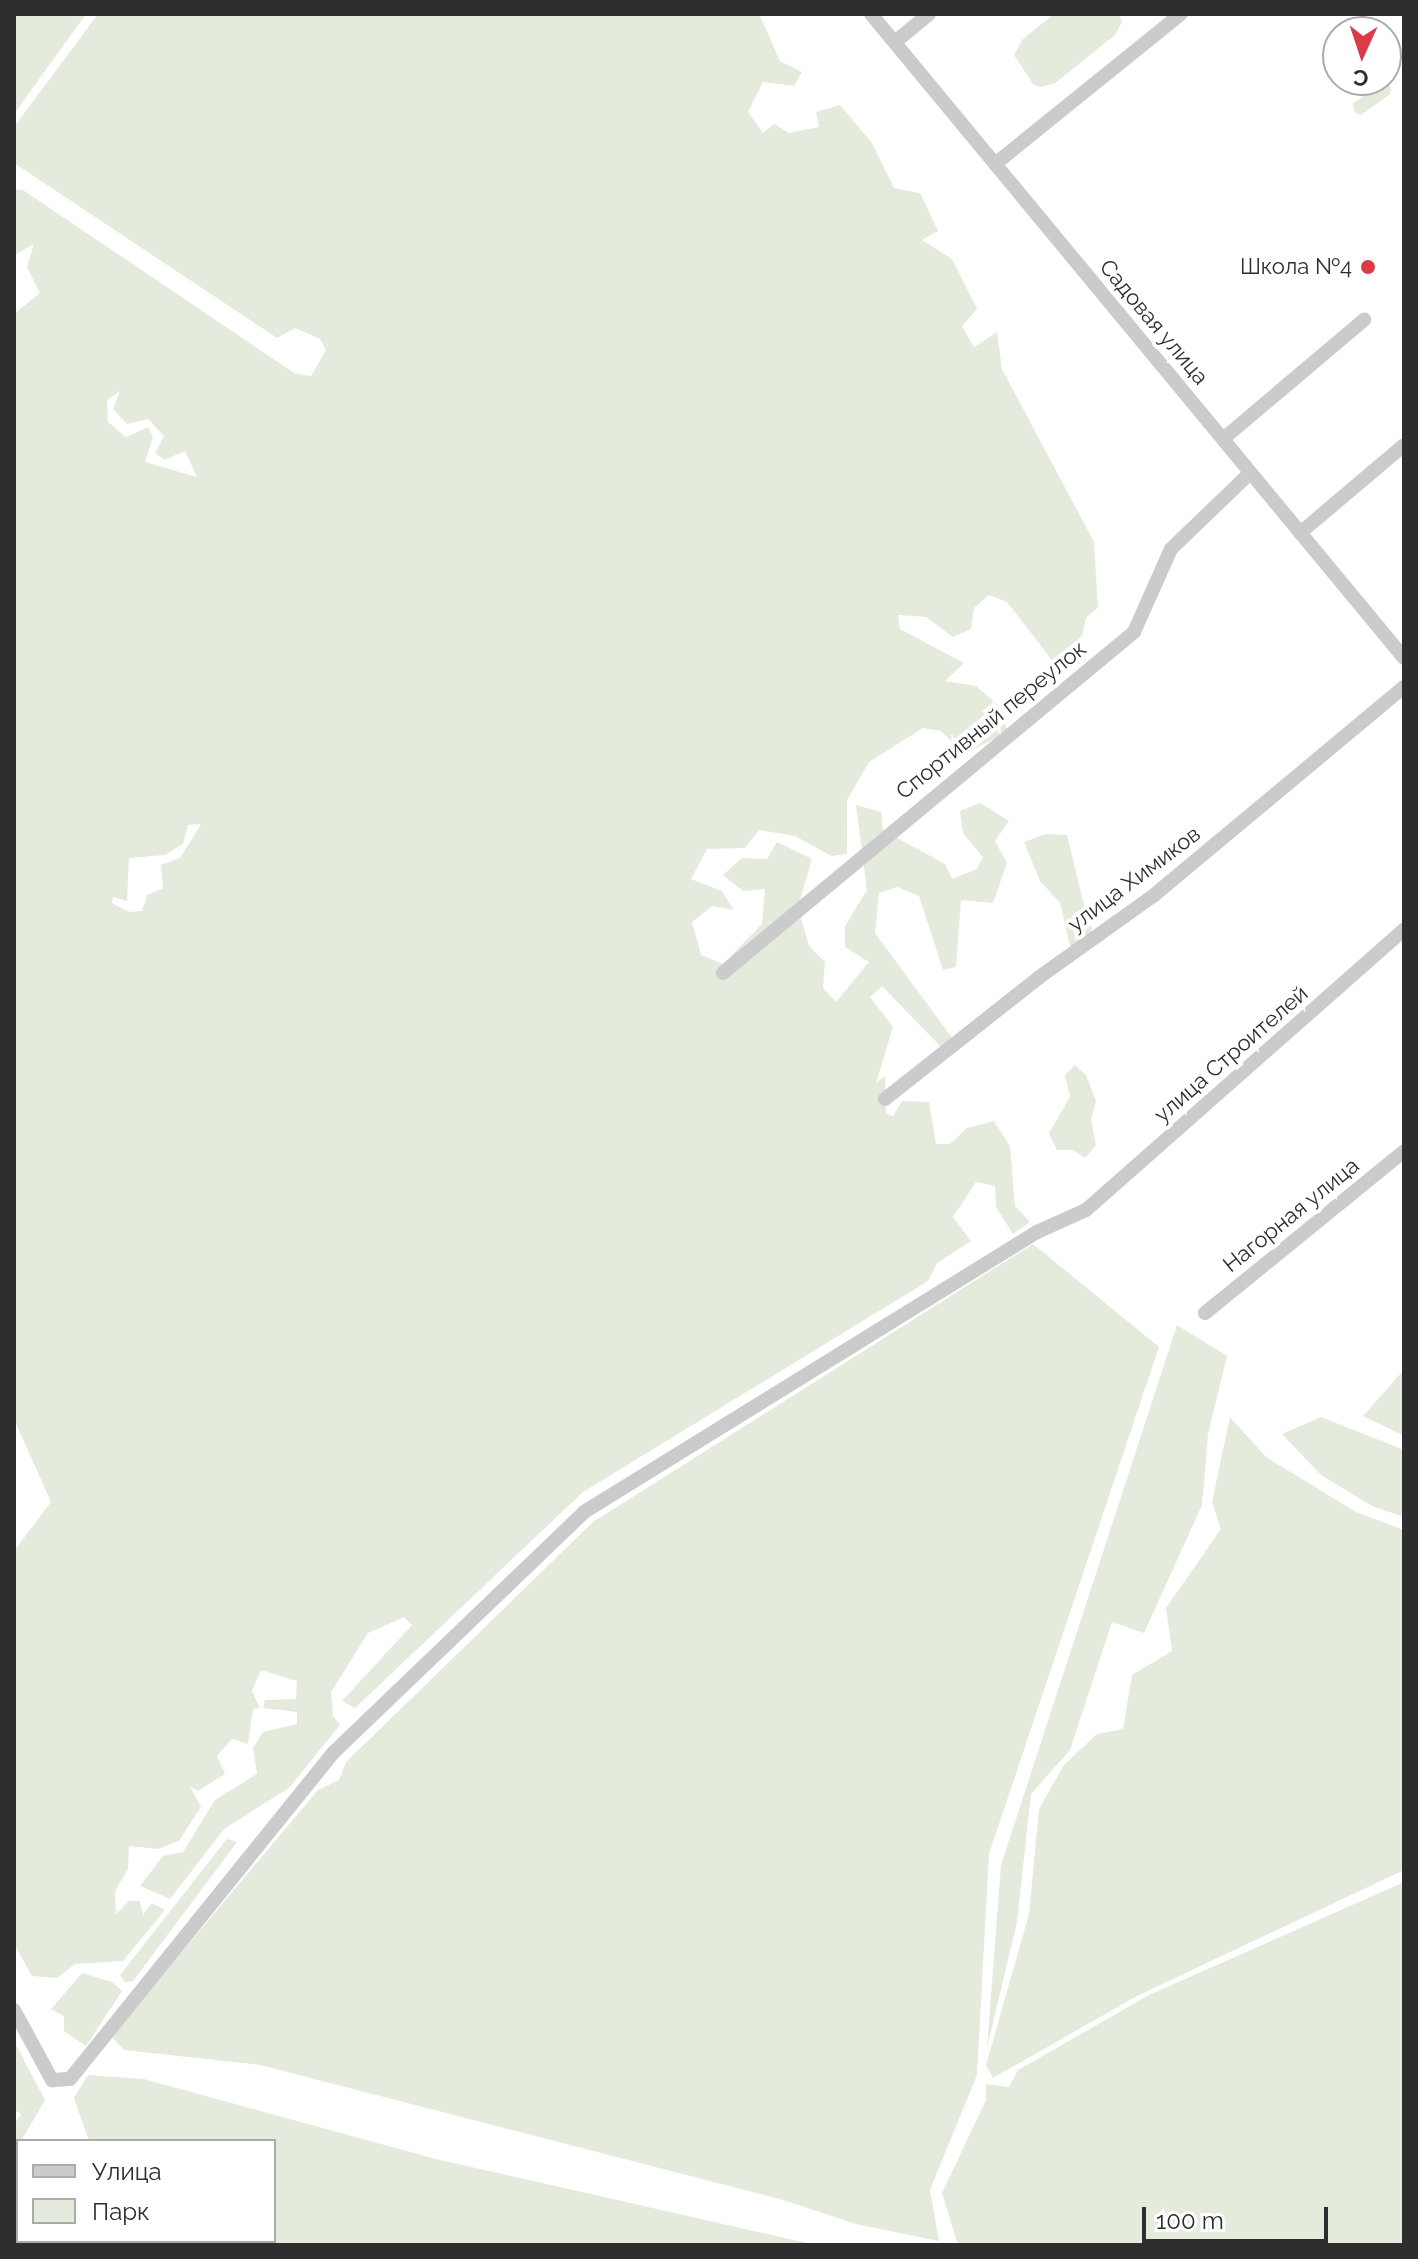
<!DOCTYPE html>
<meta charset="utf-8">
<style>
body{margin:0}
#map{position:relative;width:1418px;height:2259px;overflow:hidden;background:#fff;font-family:Raleway,sans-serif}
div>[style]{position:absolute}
.green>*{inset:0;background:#e4ebdd}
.minor>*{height:14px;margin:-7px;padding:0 7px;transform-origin:7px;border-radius:7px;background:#cbcbcb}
.dots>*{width:22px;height:22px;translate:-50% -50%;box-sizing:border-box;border:4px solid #fff;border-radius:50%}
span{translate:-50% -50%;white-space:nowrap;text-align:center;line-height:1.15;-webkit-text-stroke:8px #fff;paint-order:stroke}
.poi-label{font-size:22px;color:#2e2e2e}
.right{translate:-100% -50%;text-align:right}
.street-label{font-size:22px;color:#2e2e2e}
.frame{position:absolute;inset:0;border:16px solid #2e2e2e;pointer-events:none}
.legend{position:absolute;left:16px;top:2139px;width:260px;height:104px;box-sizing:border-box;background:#fff;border:2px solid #ababab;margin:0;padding:10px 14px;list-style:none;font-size:24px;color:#2e2e2e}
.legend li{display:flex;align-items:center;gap:16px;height:40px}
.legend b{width:40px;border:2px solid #ababab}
.north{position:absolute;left:1322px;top:16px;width:80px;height:80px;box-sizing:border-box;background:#fff;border:2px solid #ababab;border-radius:50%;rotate:183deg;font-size:22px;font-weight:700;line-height:32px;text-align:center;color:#2e2e2e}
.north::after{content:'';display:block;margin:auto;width:28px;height:36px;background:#da3b46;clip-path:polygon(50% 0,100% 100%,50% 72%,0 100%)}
.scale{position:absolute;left:1142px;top:2207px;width:186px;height:36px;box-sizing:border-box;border:4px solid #2e2e2e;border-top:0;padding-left:10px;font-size:24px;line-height:28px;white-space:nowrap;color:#2e2e2e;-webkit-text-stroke:6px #fff;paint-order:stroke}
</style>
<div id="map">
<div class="green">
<div style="clip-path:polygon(14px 14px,86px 14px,14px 114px)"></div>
<div style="clip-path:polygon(evenodd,98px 14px,760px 16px,780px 61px,802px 72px,794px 86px,763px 82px,748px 112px,763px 133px,774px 124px,789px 133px,819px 127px,816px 112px,840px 105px,872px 143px,894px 188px,920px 193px,938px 231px,922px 240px,952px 259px,977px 309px,962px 326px,974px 347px,997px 332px,1002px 369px,1094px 542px,1098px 607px,1086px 618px,1078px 655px,1059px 669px,1007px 602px,989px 595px,974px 608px,971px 629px,953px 637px,926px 617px,898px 615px,900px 629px,964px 663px,945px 681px,976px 686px,999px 706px,1008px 732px,964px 754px,941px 731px,923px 728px,869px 762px,847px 800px,847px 854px,831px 856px,795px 836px,759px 830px,745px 848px,707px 849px,691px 879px,722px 891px,734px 910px,712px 906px,692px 922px,701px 955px,723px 964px,762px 924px,765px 889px,743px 891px,723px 875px,742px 858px,767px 859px,777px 842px,812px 859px,798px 907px,809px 946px,825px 962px,823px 988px,836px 1002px,869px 962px,845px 947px,845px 926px,867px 890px,856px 805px,881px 812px,883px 830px,945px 864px,952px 879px,977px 869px,983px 857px,963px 833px,960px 811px,980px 803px,1009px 821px,995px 841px,1007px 863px,993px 903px,961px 900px,956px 967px,943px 970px,919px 896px,897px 887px,879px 893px,875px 933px,953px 1039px,943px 1049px,882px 986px,870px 997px,893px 1027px,876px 1083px,885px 1076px,886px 1114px,893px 1116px,902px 1101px,929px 1102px,936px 1144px,950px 1144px,967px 1128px,994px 1121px,1010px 1146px,1015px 1206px,1030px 1222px,1013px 1234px,996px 1207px,995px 1186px,976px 1182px,953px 1217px,971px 1241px,937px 1263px,928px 1281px,583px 1492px,355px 1708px,342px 1701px,412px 1625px,404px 1617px,368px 1633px,331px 1692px,333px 1716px,340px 1725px,289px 1788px,224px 1829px,170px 1899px,140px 1886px,163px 1856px,183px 1852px,215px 1800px,257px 1774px,253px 1748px,263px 1732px,297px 1724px,297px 1712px,263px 1708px,265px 1700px,296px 1699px,297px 1681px,261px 1670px,252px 1691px,260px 1708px,253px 1709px,248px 1744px,232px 1739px,217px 1756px,225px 1774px,198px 1791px,190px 1786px,201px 1807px,179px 1841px,158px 1849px,129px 1846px,128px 1869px,115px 1891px,116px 1914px,129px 1901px,140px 1901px,143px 1915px,152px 1903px,165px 1910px,123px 1961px,75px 1964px,57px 1978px,32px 1976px,14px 1944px,14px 1551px,51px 1502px,14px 1419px,14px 314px,40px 293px,27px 267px,34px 244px,14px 255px,14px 189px,23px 190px,294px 373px,311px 376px,326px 350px,320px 339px,295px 328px,277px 338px,14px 163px,14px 127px,98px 14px,120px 391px,113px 409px,127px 424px,148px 419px,164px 436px,155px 453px,164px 460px,185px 451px,197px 477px,145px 462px,153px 437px,148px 427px,126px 437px,108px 422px,107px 400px,120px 391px,98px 14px,201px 824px,180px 858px,161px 865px,163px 888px,147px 895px,142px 911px,129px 912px,112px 903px,113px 897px,127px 901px,129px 858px,165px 855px,183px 844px,188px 825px,201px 824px)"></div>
<div style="clip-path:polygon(1054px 14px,1119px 14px,1122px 22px,1115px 35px,1054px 84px,1040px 87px,1033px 84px,1014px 55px,1023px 39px)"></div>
<div style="clip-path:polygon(1383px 84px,1391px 87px,1390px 94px,1361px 115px,1354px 112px,1353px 103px)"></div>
<div style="clip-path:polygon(1046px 834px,1067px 835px,1085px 909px,1076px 916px,1092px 927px,1088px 948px,1070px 946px,1060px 903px,1040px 881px,1024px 842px)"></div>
<div style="clip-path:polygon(1075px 1065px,1086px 1075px,1096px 1101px,1091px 1119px,1096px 1145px,1085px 1158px,1073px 1150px,1057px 1150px,1049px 1133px,1070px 1097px,1065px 1075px)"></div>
<div style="clip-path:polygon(1033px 1244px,1159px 1347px,989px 1854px,977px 2075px,930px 2190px,939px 2241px,856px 2224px,783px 2200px,260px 2065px,124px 2050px,111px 2036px,318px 1790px,339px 1780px,346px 1762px,593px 1522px)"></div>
<div style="clip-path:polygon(1177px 1325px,1227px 1356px,1208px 1434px,1202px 1505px,1144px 1633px,1112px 1622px,1070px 1750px,1031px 1794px,1017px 1922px,987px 2048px,1001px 1865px)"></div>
<div style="clip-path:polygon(1402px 1372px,1404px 1376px,1404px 1436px,1363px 1416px)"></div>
<div style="clip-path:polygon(1230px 1417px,1266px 1457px,1356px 1512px,1404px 1530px,1404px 1870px,1137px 1996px,993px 2078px,986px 2065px,1029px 1914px,1039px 1809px,1064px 1765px,1097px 1734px,1123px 1729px,1132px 1675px,1172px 1651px,1166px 1608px,1221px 1529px,1212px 1502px)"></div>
<div style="clip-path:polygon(1321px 1417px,1404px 1450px,1404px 1517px,1372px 1506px,1321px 1475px,1282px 1434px)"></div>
<div style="clip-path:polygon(227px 1839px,237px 1842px,133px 1981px,125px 1982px,120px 1975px)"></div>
<div style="clip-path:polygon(1404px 1882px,1404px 2245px,958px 2245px,942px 2193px,986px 2100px,986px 2084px,1009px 2087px,1018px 2070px,1149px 1995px)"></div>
<div style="clip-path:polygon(82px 1973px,112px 1982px,122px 1991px,86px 2046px,64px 2031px,64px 2016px,51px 2009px)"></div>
<div style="clip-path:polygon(14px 2041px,45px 2100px,14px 2153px,14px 2125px,21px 2114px,14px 2110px)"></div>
<div style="clip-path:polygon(88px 2075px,144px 2079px,436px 2159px,816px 2245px,62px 2245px,274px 2241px,274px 2141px,89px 2141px,74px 2098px)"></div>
</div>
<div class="minor">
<div style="left:871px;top:14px;width:836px;rotate:50.39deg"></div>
<div style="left:895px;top:42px;width:44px;rotate:-39.5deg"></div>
<div style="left:995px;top:164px;width:239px;rotate:-38.9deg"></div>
<div style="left:1223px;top:439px;width:185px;rotate:-40.2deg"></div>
<div style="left:1300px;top:533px;width:136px;rotate:-40.2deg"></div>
<div style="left:723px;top:973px;width:534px;rotate:-39.68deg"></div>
<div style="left:1134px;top:632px;width:91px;rotate:-66deg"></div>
<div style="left:1171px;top:549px;width:110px;rotate:-43.9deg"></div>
<div style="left:885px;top:1099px;width:195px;rotate:-38.3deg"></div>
<div style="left:1038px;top:978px;width:141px;rotate:-35.5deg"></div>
<div style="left:1153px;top:896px;width:327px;rotate:-39.8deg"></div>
<div style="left:1205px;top:1313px;width:257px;rotate:-39.1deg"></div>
<div style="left:14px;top:2010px;width:80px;rotate:61.5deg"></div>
<div style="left:52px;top:2080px;width:18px;rotate:-3deg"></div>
<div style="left:70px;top:2079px;width:419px;rotate:-51.1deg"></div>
<div style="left:333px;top:1753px;width:348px;rotate:-43.8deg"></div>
<div style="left:584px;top:1512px;width:533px;rotate:-31.72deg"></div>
<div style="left:1037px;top:1232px;width:54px;rotate:-24.2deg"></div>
<div style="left:1086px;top:1210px;width:424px;rotate:-41.4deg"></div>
</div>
<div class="dots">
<div style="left:1368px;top:267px;background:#da3b46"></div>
</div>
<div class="poi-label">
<span class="right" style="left:1352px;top:267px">Школа №4</span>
</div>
<div class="street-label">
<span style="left:1154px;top:322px;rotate:50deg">Садовая улица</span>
<span style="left:991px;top:720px;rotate:-39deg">Спортивный переулок</span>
<span style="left:1134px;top:879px;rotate:-37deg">улица Химиков</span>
<span style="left:1231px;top:1054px;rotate:-41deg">улица Строителей</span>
<span style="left:1291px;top:1215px;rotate:-39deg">Нагорная улица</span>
</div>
<div class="frame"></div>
<ul class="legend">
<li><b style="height:10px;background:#cbcbcb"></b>Улица</li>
<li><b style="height:22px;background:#e4ebdd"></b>Парк</li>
</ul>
<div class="north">С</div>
<div class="scale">100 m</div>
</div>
